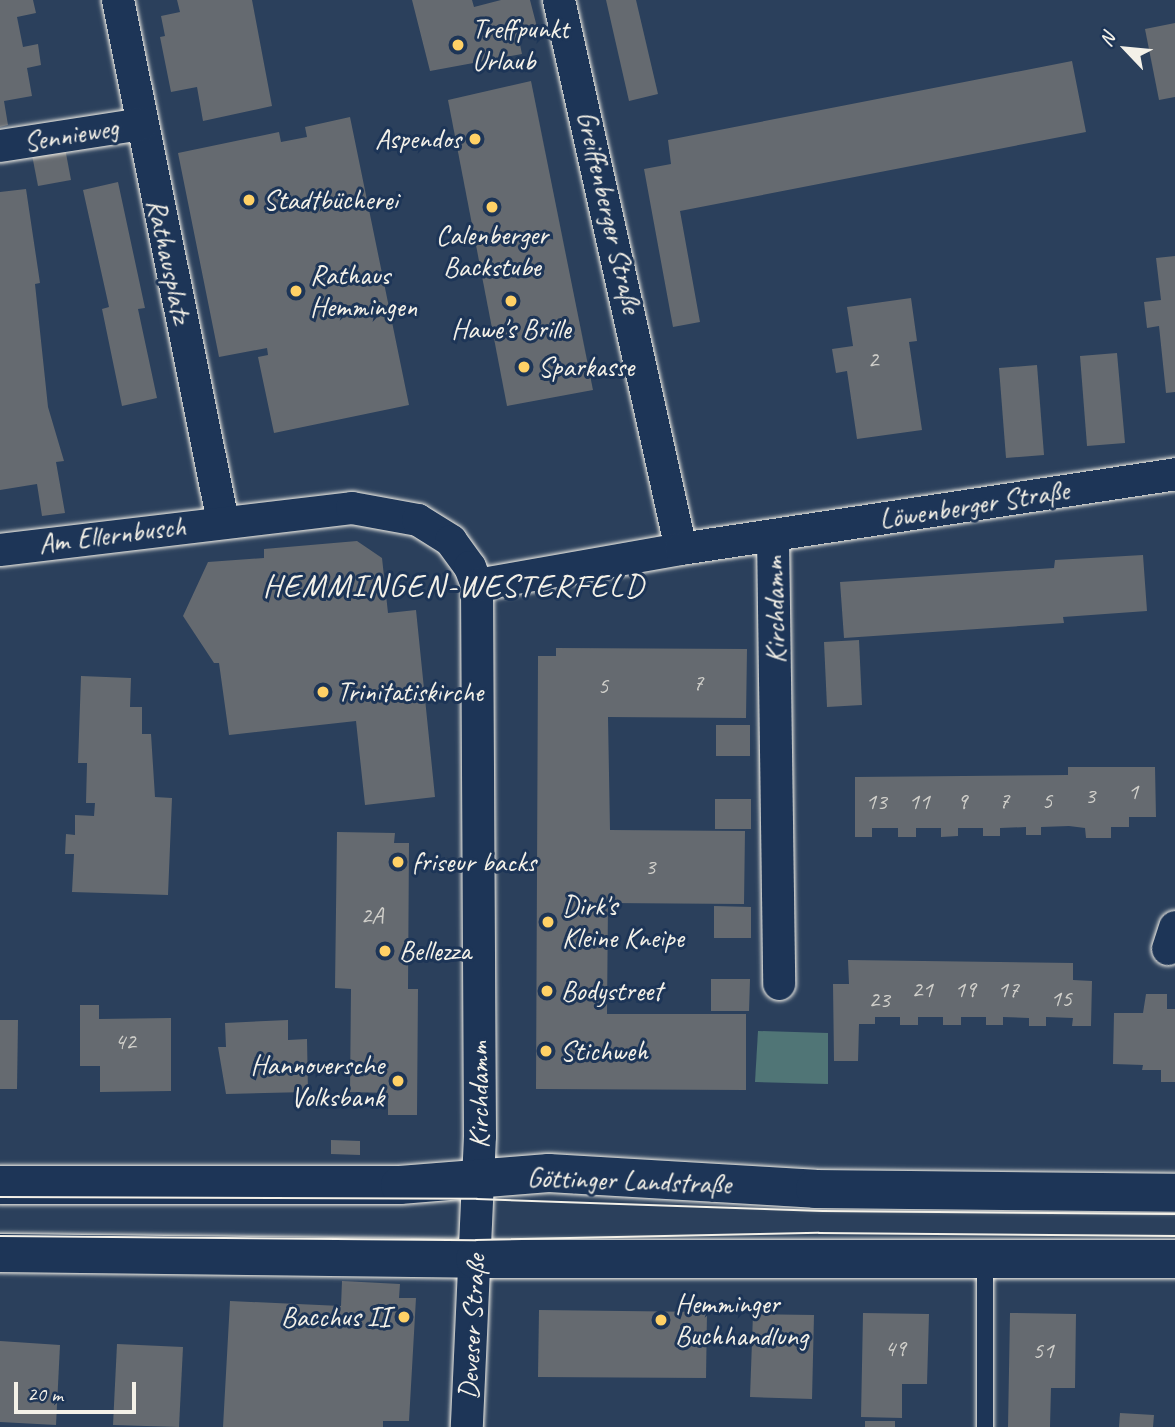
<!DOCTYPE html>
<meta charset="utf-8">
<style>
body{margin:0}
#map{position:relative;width:1175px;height:1427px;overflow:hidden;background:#2b405c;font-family:Caveat,sans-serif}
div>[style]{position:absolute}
.green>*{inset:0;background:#507576}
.building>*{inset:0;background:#656a70}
.roads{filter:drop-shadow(0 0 2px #f4f1e8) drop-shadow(0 0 2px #f4f1e8)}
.lane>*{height:16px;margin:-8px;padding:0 8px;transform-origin:8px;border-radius:8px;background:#1d3557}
.street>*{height:32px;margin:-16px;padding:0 16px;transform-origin:16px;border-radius:16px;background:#1d3557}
.secondary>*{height:38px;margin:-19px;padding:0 19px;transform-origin:19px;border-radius:19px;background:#1d3557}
.tram>*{height:2px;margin:-1px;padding:0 1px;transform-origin:1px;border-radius:1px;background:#f4f1e8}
.dots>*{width:19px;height:19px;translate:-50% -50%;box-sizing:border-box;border:4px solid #1d3557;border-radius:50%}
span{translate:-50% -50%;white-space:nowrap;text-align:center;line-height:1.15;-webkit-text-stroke:6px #1d3557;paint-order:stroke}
.number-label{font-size:24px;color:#d0cfca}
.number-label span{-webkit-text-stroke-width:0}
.poi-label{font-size:28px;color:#f4f1e8}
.left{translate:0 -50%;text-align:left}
.right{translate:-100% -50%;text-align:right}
.street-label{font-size:28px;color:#f4f1e8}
.quarter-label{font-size:32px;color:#f4f1e8;letter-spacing:2px}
.north{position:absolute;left:1091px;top:14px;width:70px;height:70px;-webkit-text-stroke:5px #1d3557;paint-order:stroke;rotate:296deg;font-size:19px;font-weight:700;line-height:28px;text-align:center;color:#f4f1e8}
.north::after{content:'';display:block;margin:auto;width:24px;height:32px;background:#f4f1e8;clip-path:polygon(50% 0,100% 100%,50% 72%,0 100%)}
.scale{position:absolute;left:14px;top:1382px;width:122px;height:32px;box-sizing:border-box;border:4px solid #f4f1e8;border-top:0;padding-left:9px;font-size:21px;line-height:24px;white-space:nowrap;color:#f4f1e8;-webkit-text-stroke:5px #1d3557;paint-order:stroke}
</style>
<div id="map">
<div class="green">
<div style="clip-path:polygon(758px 1031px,828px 1033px,828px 1084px,755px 1082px)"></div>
</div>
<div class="building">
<div style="clip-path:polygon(0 0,33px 0,36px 13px,17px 17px,23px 47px,38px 44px,41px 65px,27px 68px,32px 96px,4px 101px,8px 125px,0 127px)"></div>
<div style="clip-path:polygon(177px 0,252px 0,272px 106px,203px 121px,197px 87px,171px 92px,160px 37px,165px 36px,161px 16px,180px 12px)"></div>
<div style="clip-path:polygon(412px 0,472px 0,474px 7px,501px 0,530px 0,538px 31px,518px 35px,522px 54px,430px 71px)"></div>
<div style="clip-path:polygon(606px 0,636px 0,658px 94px,629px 101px)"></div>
<div style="clip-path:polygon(1175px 23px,1175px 97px,1159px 100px,1145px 29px)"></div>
<div style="clip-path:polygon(1072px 61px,1086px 132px,680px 211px,700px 322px,673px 327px,644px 169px,671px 164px,668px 140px)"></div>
<div style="clip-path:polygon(531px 81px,593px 390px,507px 406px,448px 100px)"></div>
<div style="clip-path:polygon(350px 117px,409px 405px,274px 433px,258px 357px,268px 355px,267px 348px,219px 357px,178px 153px,279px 132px,281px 142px,307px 137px,305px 127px)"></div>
<div style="clip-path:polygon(65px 148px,71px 180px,38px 186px,32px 155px)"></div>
<div style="clip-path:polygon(118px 182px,145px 308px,138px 309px,157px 398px,122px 406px,102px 309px,109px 307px,83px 190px)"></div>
<div style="clip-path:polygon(26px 189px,40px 283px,35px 284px,48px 407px,64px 461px,56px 462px,65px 513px,42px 516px,37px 484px,0 490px,0 192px)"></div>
<div style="clip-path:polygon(1175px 256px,1175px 392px,1166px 393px,1159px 326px,1147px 328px,1144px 302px,1161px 300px,1156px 258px)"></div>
<div style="clip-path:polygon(911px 298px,917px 341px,909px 342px,922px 430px,857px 439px,847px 371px,836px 373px,832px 349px,853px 346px,847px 307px)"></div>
<div style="clip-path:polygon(1117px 353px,1125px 443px,1087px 446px,1080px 356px)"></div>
<div style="clip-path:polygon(1037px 365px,1044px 455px,1006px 458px,999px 368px)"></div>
<div style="clip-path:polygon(357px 541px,382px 558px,388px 613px,416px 610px,435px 797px,365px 805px,356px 721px,229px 735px,219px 663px,214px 663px,183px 616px,208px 562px,264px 558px,264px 549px)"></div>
<div style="clip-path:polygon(1143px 555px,1147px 611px,1063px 617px,1064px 623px,844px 638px,840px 582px,1054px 568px,1055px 560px)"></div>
<div style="clip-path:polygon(859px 640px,862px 705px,827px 707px,824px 642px)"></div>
<div style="clip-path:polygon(556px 648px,747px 649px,746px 718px,608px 717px,610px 830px,745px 831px,744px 904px,608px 903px,607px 1014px,746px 1014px,746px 1090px,536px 1089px,538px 656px,556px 656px)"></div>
<div style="clip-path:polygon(81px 676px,131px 678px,130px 707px,142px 707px,142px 734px,151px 734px,155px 797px,172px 798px,168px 895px,72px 892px,74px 854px,65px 854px,66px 834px,75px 835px,75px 815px,94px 816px,95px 803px,86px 803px,87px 763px,78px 763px)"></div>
<div style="clip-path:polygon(716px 725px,750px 725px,750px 756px,716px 756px)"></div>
<div style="clip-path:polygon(1068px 767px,1155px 767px,1156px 817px,1129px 817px,1129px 827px,1111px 827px,1111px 838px,1086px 838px,1085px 828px,1069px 826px,1041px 827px,1041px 835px,1026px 835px,1026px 827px,1000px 828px,1000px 836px,983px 836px,983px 828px,958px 828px,958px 836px,941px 837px,941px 828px,916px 828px,916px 837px,898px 837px,898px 828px,872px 828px,872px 837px,855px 837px,855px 777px,1068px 775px)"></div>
<div style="clip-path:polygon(715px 799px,751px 799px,751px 829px,715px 829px)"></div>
<div style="clip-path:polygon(337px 832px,395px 833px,394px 843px,409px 843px,408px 989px,418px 989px,417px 1115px,388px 1115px,388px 1093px,350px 1092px,351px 989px,335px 988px)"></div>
<div style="clip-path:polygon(714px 906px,751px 907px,751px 938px,714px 938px)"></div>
<div style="clip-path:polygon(848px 960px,1073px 963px,1073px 980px,1092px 981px,1091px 1026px,1072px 1026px,1073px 1018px,1046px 1017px,1046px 1026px,1029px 1026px,1029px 1018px,1003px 1017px,1003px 1025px,986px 1025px,986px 1017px,961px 1017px,961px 1025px,943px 1025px,943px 1017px,918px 1017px,918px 1025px,900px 1025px,900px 1017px,875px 1017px,875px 1024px,859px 1024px,858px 1061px,834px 1061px,833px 984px,849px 984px)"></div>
<div style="clip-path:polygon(711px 979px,750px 979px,749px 1011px,711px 1011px)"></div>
<div style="clip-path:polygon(1146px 994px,1167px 994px,1167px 1009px,1175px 1009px,1175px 1082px,1161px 1082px,1161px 1070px,1142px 1070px,1143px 1065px,1113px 1064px,1114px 1013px,1143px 1013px)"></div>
<div style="clip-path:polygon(80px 1005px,99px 1005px,99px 1019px,171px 1018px,171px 1091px,100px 1092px,100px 1066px,80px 1066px)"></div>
<div style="clip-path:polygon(0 1020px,18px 1020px,17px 1089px,0 1089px)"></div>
<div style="clip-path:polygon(288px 1020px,288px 1040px,307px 1039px,308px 1092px,226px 1094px,218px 1047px,226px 1047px,225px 1023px)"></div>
<div style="clip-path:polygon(331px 1140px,360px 1141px,360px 1155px,331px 1154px)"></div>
<div style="clip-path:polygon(342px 1281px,400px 1284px,399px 1298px,416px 1298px,409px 1421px,383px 1421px,383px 1427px,223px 1427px,230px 1301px,341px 1306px)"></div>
<div style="clip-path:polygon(539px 1310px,707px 1312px,706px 1378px,538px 1377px)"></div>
<div style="clip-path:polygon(863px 1313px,929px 1314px,927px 1384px,902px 1384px,902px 1418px,861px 1417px)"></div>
<div style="clip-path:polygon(1010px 1313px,1076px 1314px,1075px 1388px,1051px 1388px,1050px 1427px,1008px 1427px)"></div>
<div style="clip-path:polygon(753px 1314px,814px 1315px,812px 1399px,750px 1397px)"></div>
<div style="clip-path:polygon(0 1341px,60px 1345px,56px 1425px,0 1422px)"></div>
<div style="clip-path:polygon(117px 1344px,183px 1347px,179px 1427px,113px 1425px)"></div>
<div style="clip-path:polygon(1120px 1413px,1154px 1415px,1153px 1427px,1119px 1427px)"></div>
<div style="clip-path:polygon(865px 1421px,895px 1421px,895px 1427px,865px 1427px)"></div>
</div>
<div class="roads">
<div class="lane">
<div style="left:985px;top:1427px;width:170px;rotate:-90deg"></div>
</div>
<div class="street">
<div style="left:118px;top:0;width:532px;rotate:78.63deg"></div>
<div style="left:559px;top:0;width:562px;rotate:77.47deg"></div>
<div style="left:0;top:146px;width:144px;rotate:-8.8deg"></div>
<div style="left:773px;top:536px;width:448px;rotate:89.2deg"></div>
<div style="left:0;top:550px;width:354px;rotate:-6.8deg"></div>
<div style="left:352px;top:508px;width:67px;rotate:10.3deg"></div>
<div style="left:418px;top:520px;width:39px;rotate:32deg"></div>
<div style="left:451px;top:541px;width:32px;rotate:54deg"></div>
<div style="left:470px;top:567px;width:19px;rotate:69deg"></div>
<div style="left:477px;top:585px;width:551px;rotate:89.69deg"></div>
<div style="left:480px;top:1136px;width:291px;rotate:92.6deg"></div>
<div style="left:477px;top:585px;width:207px;rotate:-10deg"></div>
<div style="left:681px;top:549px;width:500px;rotate:-8.6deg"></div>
<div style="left:1168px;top:949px;width:23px;rotate:-72deg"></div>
</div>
<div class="secondary">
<div style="left:0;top:1185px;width:400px"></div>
<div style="left:400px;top:1185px;width:149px;rotate:-4.6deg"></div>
<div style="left:549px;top:1173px;width:266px;rotate:3.4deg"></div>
<div style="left:815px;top:1189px;width:360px;rotate:0.6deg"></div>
<div style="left:0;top:1253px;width:475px;rotate:0.7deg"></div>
<div style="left:475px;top:1259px;width:700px"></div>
</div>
</div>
<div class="tram">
<div style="left:0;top:1197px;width:477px;rotate:0.2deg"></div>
<div style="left:477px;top:1199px;width:346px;rotate:2deg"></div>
<div style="left:823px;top:1211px;width:352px;rotate:0.5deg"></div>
<div style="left:0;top:1236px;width:476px;rotate:0.5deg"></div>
<div style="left:476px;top:1240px;width:343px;rotate:-1.2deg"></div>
<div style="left:819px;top:1233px;width:356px;rotate:0.5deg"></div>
</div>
<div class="dots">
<div style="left:458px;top:45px;background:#ffd166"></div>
<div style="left:475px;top:139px;background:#ffd166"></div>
<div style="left:249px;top:200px;background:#ffd166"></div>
<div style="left:492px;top:207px;background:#ffd166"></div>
<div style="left:296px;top:291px;background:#ffd166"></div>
<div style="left:511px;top:301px;background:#ffd166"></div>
<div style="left:524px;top:367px;background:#ffd166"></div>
<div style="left:323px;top:692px;background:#ffd166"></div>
<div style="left:398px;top:862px;background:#ffd166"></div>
<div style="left:548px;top:922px;background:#ffd166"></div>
<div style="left:385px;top:951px;background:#ffd166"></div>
<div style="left:547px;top:991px;background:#ffd166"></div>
<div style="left:546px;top:1051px;background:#ffd166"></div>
<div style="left:398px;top:1081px;background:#ffd166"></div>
<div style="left:404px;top:1317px;background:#ffd166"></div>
<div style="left:661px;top:1320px;background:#ffd166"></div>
</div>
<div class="number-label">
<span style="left:873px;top:360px">2</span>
<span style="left:698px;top:683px">7</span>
<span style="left:603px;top:686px">5</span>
<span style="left:1133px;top:792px">1</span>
<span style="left:1090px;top:796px">3</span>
<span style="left:1004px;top:801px">7</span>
<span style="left:1047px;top:801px">5</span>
<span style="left:876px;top:802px">13</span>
<span style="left:919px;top:802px">11</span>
<span style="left:962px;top:802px">9</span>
<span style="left:650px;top:867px">3</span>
<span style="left:372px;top:916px">2A</span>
<span style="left:922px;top:990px">21</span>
<span style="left:965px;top:990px">19</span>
<span style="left:1008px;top:990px">17</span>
<span style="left:1061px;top:999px">15</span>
<span style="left:879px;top:1000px">23</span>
<span style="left:125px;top:1042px">42</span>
<span style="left:895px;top:1349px">49</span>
<span style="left:1043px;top:1351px">51</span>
</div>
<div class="poi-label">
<span class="left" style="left:472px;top:45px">Treffpunkt<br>Urlaub</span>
<span class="right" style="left:461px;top:139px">Aspendos</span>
<span class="left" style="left:263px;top:200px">Stadtbücherei</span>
<span style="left:492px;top:251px">Calenberger<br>Backstube</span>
<span class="left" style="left:310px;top:291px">Rathaus<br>Hemmingen</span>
<span style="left:511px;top:329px">Hawe's Brille</span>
<span class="left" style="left:538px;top:367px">Sparkasse</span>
<span class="left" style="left:337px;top:692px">Trinitatiskirche</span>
<span class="left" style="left:412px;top:862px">friseur backs</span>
<span class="left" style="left:562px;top:922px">Dirk's<br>Kleine Kneipe</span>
<span class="left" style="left:399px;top:951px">Bellezza</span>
<span class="left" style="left:561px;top:991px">Bodystreet</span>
<span class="left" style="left:560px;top:1051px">Stichweh</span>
<span class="right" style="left:384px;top:1081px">Hannoversche<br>Volksbank</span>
<span class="left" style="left:675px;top:1320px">Hemminger<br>Buchhandlung</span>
<span class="right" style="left:390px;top:1317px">Bacchus II</span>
</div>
<div class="street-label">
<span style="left:71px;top:135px;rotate:-9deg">Sennieweg</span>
<span style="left:609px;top:212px;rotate:77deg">Greiffenberger Straße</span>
<span style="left:169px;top:261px;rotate:78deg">Rathausplatz</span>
<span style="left:974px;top:505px;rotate:-9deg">Löwenberger Straße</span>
<span style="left:112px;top:535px;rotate:-7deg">Am Ellernbusch</span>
<span style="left:775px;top:610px;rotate:-91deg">Kirchdamm</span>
<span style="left:479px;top:1095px;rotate:-90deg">Kirchdamm</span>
<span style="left:629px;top:1181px;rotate:2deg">Göttinger Landstraße</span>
<span style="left:472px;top:1327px;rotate:-87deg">Deveser Straße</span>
</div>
<div class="quarter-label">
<span style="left:454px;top:586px">HEMMINGEN-WESTERFELD</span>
</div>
<div class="north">N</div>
<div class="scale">20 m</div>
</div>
